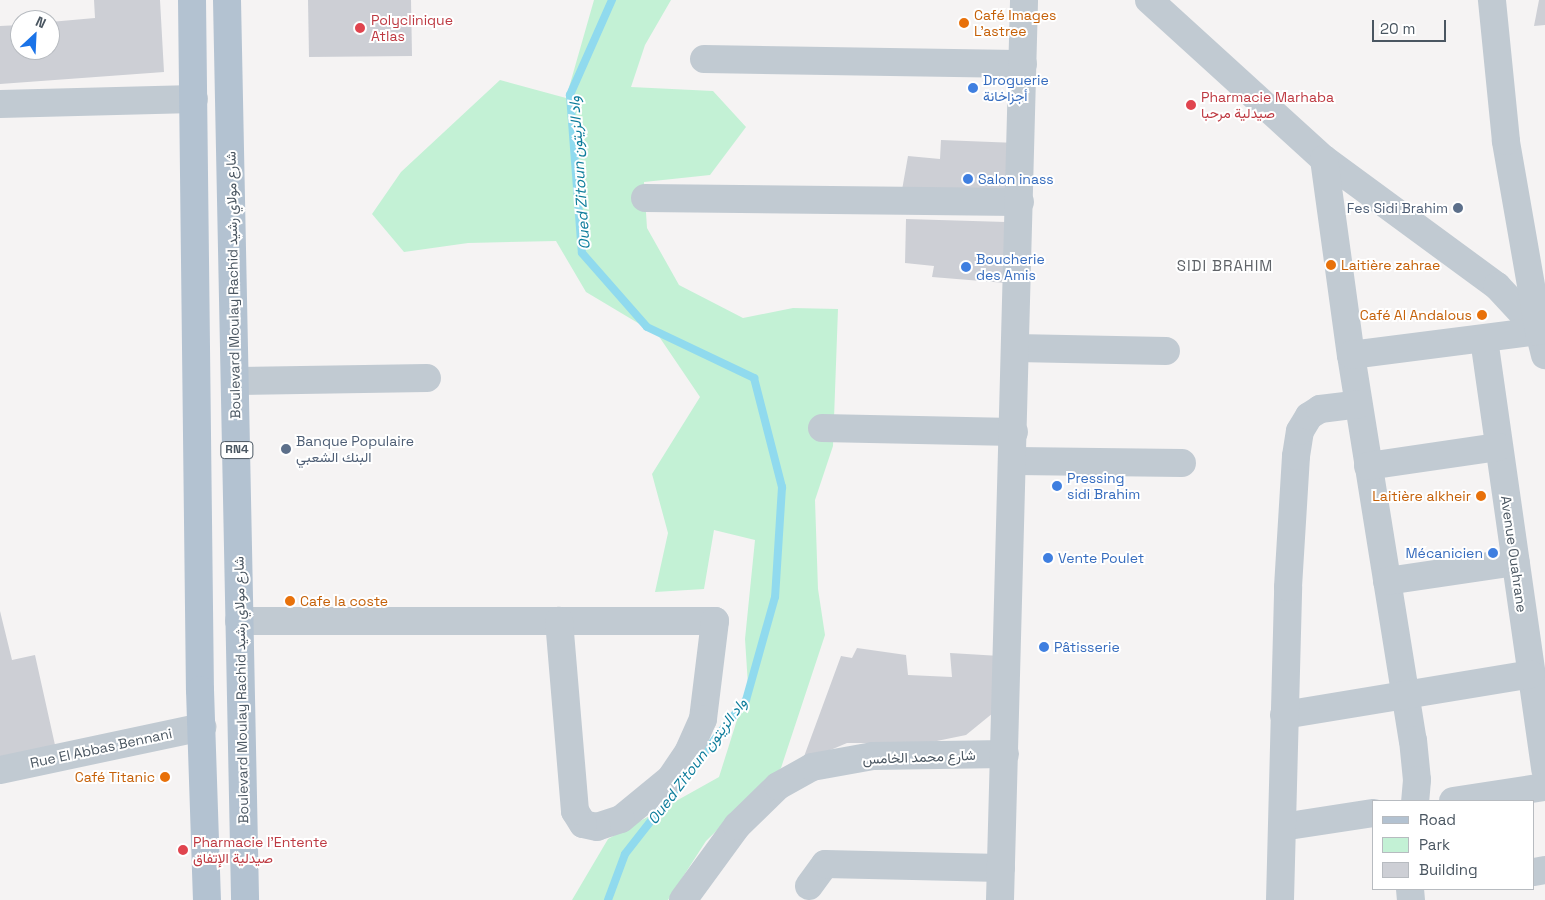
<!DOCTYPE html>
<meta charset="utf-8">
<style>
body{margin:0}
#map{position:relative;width:1545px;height:900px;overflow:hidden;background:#f5f3f3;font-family:"Space Grotesk",Vazirmatn,sans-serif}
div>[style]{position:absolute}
.green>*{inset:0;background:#c3f1d5}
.stream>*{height:8px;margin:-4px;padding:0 4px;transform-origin:4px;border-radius:4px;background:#90daee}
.building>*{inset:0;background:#cdcfd5}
.minor>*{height:28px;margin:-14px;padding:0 14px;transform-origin:14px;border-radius:14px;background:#c1cad2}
.major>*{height:28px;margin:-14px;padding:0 14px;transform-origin:14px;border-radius:14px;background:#b3c2d1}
.dots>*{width:14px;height:14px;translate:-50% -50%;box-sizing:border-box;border:2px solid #fff;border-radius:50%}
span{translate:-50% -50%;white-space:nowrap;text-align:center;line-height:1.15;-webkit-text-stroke:4px #fff;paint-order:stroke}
.shield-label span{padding:1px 4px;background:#fff;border:1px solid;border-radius:4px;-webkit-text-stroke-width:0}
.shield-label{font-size:12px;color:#4a5661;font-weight:700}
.food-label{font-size:14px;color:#c56008}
.left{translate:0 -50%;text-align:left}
.right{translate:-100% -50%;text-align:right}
.health-label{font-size:14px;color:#be3a42}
.shop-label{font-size:14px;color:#366cbe}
.service-label{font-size:14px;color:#4e5e75}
.street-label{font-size:14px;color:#4a5661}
.water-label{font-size:15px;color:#0c7c9b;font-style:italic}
.neighbourhood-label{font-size:15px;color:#5f6368;letter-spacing:1px}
.legend{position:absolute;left:1372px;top:800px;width:162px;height:90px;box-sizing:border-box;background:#fff;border:1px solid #b7bbc0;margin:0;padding:6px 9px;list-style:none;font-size:15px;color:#4a5661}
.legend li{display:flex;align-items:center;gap:10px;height:25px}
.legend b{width:25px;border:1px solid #b7bbc0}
.north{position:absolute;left:10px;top:10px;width:50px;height:50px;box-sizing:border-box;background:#fff;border:1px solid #b7bbc0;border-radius:50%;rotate:25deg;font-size:14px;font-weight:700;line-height:20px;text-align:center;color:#4a5661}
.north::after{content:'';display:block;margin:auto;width:18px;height:22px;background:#1a73e8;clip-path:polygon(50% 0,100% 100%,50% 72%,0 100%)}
.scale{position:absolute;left:1372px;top:20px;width:74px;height:22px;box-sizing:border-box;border:2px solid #4a5661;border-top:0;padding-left:6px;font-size:15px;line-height:18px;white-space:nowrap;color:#4a5661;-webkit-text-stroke:4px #fff;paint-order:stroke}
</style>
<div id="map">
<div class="green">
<div style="clip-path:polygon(594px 0,671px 0,645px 45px,631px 87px,713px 91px,746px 127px,710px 175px,644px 182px,647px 228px,679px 285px,743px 318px,793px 308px,838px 309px,833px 446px,815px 500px,818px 589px,825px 635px,781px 768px,706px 841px,668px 900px,572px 900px,608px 839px,719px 777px,748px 685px,745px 639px,755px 540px,714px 530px,704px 589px,655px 592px,668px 533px,652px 474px,700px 397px,658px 335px,586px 292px,556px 241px,468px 243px,404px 252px,372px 214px,401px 172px,500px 80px,566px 98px)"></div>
</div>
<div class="stream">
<div style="left:612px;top:0;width:104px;rotate:113.9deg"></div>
<div style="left:570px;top:95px;width:158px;rotate:85.7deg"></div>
<div style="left:582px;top:253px;width:98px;rotate:48.7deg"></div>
<div style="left:647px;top:327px;width:119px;rotate:25.5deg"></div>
<div style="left:754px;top:378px;width:113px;rotate:75.6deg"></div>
<div style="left:782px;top:487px;width:110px;rotate:93.6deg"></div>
<div style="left:775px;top:597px;width:107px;rotate:105.7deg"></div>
<div style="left:746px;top:700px;width:80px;rotate:128.4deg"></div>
<div style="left:608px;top:900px;width:49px;rotate:-69.7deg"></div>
<div style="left:625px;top:854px;width:81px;rotate:-52deg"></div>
</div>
<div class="building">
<div style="clip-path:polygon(94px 0,160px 0,164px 72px,0 84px,0 26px,20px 25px,20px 50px,50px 50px,50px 22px,95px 18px)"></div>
<div style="clip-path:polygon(308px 0,411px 0,412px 56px,309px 57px)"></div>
<div style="clip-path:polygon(1539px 0,1545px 0,1545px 25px,1534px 26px)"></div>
<div style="clip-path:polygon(941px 140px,1017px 143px,1016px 196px,902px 190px,908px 156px,940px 159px)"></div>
<div style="clip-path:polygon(906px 219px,1006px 222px,1006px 283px,932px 277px,934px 266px,905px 263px)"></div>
<div style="clip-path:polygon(0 611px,12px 660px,35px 655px,55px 745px,0 757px)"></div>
<div style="clip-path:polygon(857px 648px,906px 655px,908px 675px,952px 677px,950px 653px,1000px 656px,993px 713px,966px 735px,927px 743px,847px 743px,802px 762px,841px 656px,852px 658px)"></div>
</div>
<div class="minor">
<div style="left:1149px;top:0;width:236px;rotate:42.3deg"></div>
<div style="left:1324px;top:159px;width:215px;rotate:36.3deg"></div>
<div style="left:1497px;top:286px;width:62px;rotate:47deg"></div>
<div style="left:1539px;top:331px;width:25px;rotate:76deg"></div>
<div style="left:704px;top:59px;width:319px;rotate:0.9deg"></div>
<div style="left:0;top:104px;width:194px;rotate:-1.5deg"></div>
<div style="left:1324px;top:159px;width:198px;rotate:82.2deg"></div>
<div style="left:1351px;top:355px;width:390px;rotate:80.9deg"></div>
<div style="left:1413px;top:740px;width:40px;rotate:84.3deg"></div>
<div style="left:1417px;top:780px;width:21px;rotate:95deg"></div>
<div style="left:645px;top:198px;width:375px;rotate:0.6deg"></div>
<div style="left:1484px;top:339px;width:435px;rotate:81.9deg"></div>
<div style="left:1016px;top:348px;width:150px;rotate:1.1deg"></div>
<div style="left:1351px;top:355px;width:190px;rotate:-7.3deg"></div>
<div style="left:1539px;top:331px;width:193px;rotate:-99.9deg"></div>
<div style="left:1506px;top:141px;width:142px;rotate:-95.7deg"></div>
<div style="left:236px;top:381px;width:191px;rotate:-0.9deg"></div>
<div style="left:822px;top:428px;width:192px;rotate:1.2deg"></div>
<div style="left:1013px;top:461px;width:169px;rotate:0.7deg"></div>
<div style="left:1368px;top:466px;width:132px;rotate:-8.3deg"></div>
<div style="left:1387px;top:581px;width:130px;rotate:-8.4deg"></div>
<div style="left:239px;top:621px;width:476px"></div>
<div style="left:715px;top:621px;width:99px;rotate:97deg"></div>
<div style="left:703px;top:719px;width:35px;rotate:114deg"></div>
<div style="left:689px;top:751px;width:32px;rotate:124deg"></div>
<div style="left:671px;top:778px;width:65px;rotate:140.6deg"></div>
<div style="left:621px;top:819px;width:25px;rotate:162deg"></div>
<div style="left:597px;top:827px;width:14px;rotate:-168deg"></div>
<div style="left:583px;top:824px;width:15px;rotate:-122deg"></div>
<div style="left:575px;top:811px;width:191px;rotate:-94.8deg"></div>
<div style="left:1284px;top:715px;width:250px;rotate:-9.4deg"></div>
<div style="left:0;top:770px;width:207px;rotate:-12deg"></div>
<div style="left:1453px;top:801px;width:93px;rotate:-8.7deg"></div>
<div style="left:1282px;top:827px;width:93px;rotate:-8.7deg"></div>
<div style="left:1534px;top:872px;width:11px;rotate:-10deg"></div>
<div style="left:809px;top:886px;width:27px;rotate:-54deg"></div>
<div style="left:825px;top:864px;width:176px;rotate:1.3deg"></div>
<div style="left:1410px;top:889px;width:11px;rotate:85deg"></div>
<div style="left:683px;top:900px;width:92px;rotate:-53.9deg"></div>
<div style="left:737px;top:826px;width:57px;rotate:-44.3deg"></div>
<div style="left:778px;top:786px;width:39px;rotate:-29deg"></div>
<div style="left:812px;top:767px;width:62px;rotate:-10.2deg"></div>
<div style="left:873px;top:756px;width:132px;rotate:-0.9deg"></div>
<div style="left:1000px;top:900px;width:900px;rotate:-88.47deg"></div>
<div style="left:1280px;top:900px;width:313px;rotate:-88.5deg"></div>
<div style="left:1288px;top:587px;width:131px;rotate:-86.5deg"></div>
<div style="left:1296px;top:456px;width:25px;rotate:-81deg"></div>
<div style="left:1300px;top:431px;width:17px;rotate:-59deg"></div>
<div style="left:1309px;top:416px;width:13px;rotate:-32deg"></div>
<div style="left:1320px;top:409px;width:38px;rotate:-7deg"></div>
</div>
<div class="major">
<div style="left:192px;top:0;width:690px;rotate:89.34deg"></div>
<div style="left:200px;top:690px;width:210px;rotate:88.1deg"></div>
<div style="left:227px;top:0;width:900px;rotate:88.85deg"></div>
</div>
<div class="dots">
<div style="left:964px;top:23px;background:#e8710a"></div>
<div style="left:360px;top:28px;background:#e0444e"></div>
<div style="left:973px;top:88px;background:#3f7fe0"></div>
<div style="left:1191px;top:105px;background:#e0444e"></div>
<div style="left:968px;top:179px;background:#3f7fe0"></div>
<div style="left:1458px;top:208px;background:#5c6f8a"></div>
<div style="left:1331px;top:265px;background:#e8710a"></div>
<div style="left:966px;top:267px;background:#3f7fe0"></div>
<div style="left:1482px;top:315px;background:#e8710a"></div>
<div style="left:286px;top:449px;background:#5c6f8a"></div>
<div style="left:1057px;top:486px;background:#3f7fe0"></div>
<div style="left:1481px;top:496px;background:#e8710a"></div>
<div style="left:1493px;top:553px;background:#3f7fe0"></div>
<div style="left:1048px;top:558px;background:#3f7fe0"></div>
<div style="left:290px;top:601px;background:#e8710a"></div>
<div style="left:1044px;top:647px;background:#3f7fe0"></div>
<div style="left:165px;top:777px;background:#e8710a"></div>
<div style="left:183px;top:850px;background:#e0444e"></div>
</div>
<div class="shield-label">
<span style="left:237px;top:450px">RN4</span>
</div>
<div class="food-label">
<span class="left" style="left:974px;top:23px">Café Images<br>L'astree</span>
<span class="left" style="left:1341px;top:265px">Laitière zahrae</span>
<span class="right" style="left:1472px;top:315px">Café Al Andalous</span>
<span class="right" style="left:1471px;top:496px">Laitière alkheir</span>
<span class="left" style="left:300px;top:601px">Cafe la coste</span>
<span class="right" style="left:155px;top:777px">Café Titanic</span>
</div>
<div class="health-label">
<span class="left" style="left:371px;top:28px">Polyclinique<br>Atlas</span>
<span class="left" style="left:1201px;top:105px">Pharmacie Marhaba<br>صيدلية مرحبا</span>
<span class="left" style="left:193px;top:850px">Pharmacie l'Entente<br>صيدلية الإتفاق</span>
</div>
<div class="shop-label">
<span class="left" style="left:983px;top:88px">Droguerie<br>أجزاخانة</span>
<span class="left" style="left:978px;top:179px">Salon inass</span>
<span class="left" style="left:976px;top:267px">Boucherie<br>des Amis</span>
<span class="left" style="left:1067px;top:486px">Pressing<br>sidi Brahim</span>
<span class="right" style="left:1483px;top:553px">Mécanicien</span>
<span class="left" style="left:1058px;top:558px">Vente Poulet</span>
<span class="left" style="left:1054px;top:647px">Pâtisserie</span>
</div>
<div class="service-label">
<span class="right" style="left:1448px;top:208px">Fes Sidi Brahim</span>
<span class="left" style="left:296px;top:449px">Banque Populaire<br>البنك الشعبي</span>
</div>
<div class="street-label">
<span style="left:233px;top:285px;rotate:-91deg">Boulevard Moulay Rachid شارع مولاي رشيد</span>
<span style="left:1514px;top:554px;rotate:82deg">Avenue Ouahrane</span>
<span style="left:241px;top:690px;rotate:-91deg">Boulevard Moulay Rachid شارع مولاي رشيد</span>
<span style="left:101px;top:748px;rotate:-12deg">Rue El Abbas Bennani</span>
<span style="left:919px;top:757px;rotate:-2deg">شارع محمد الخامس</span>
</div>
<div class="water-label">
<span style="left:579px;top:173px;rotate:-94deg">Oued Zitoun واد الزيتون</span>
<span style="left:697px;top:761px;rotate:-53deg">Oued Zitoun واد الزيتون</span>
</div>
<div class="neighbourhood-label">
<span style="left:1225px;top:266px">SIDI BRAHIM</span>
</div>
<ul class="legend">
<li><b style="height:6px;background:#b3c2d1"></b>Road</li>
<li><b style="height:14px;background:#c3f1d5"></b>Park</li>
<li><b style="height:14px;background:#cdcfd5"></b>Building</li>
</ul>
<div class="north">N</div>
<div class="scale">20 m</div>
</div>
